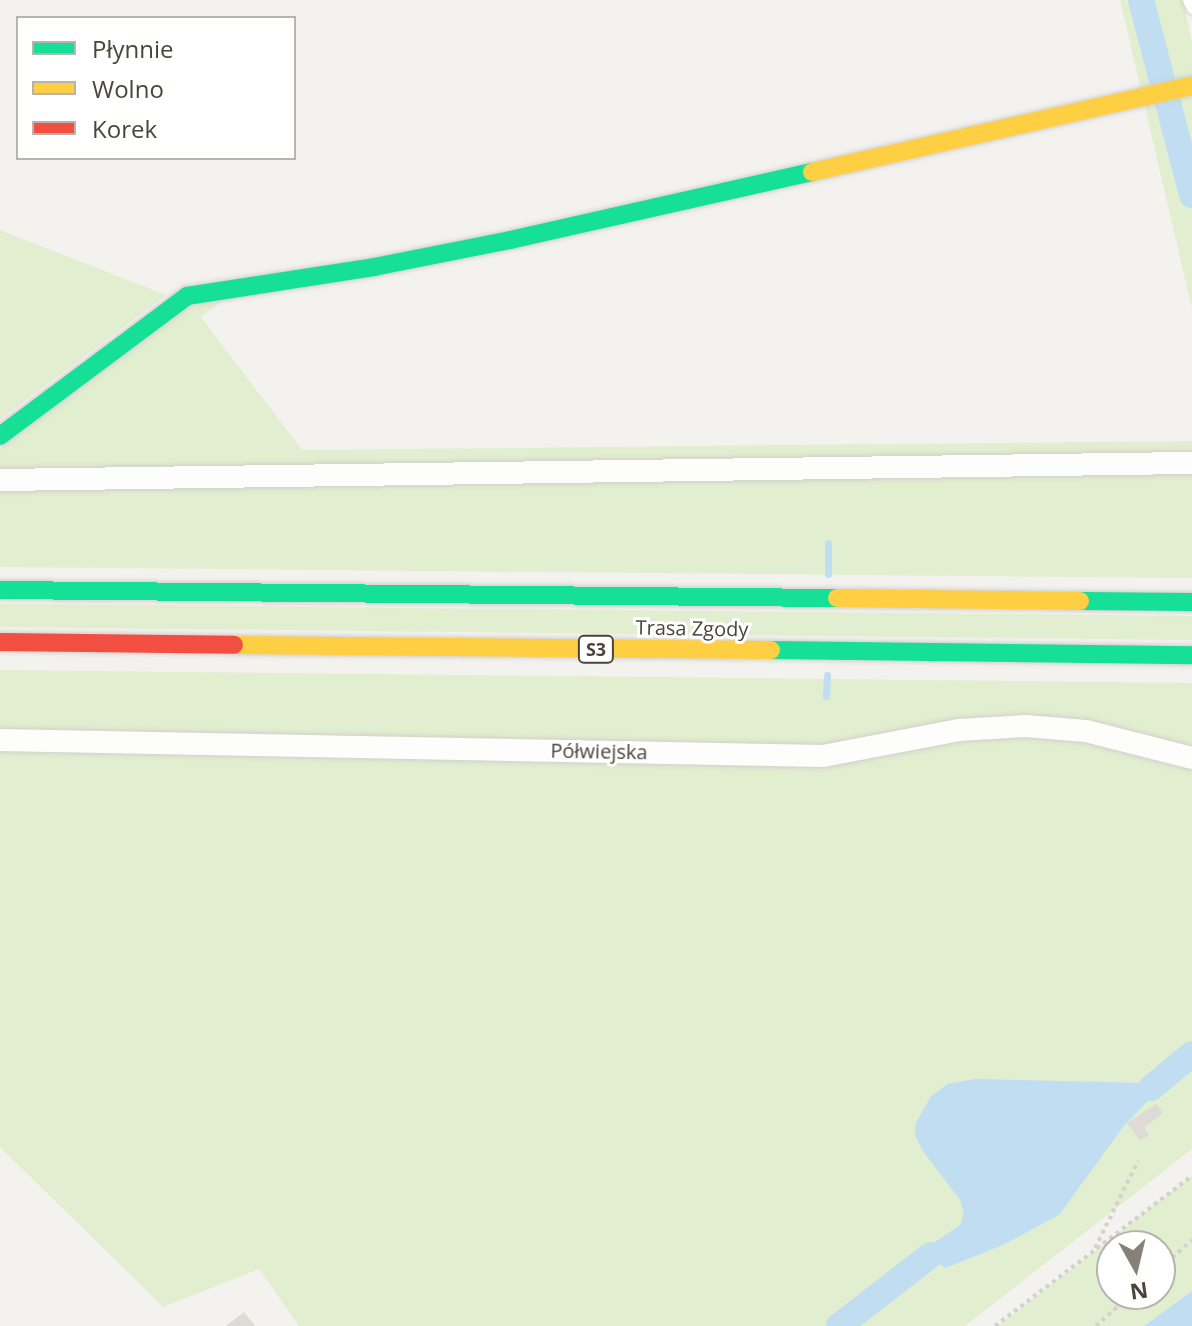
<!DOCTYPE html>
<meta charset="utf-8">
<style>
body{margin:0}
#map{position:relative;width:1192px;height:1326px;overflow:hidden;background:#f4f2ee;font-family:"Open Sans",sans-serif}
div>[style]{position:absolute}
.green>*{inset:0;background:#e1eecf}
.water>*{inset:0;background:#c0ddf1}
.stream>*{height:7px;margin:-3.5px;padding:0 3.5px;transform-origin:3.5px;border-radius:3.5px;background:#c0ddf1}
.canal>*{height:26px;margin:-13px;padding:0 13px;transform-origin:13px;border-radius:13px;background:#c0ddf1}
.building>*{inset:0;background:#dedbd6}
.path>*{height:4px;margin-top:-2px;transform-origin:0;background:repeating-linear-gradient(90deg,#d3d2cc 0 4px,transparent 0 8px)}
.roads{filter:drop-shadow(0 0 2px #d2d0cb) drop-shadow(0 0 2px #d2d0cb)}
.lane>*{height:11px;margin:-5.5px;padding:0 5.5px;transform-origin:5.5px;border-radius:5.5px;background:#fdfdfc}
.street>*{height:22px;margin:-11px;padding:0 11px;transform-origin:11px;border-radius:11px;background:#fdfdfc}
.fast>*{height:18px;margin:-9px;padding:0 9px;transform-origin:9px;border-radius:9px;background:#16e098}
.slow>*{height:18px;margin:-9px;padding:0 9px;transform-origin:9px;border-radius:9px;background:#ffcf43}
.jam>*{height:18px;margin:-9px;padding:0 9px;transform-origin:9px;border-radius:9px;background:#f24e42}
span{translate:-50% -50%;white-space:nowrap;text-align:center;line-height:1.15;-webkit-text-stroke:6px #fff;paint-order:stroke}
.shield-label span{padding:2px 6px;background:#fff;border:2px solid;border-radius:6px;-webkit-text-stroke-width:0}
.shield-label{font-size:18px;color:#4b4439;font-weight:700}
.street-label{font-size:20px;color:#4b4439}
.legend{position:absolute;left:16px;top:16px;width:280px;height:144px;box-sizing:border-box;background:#fff;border:2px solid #b7b4b0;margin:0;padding:10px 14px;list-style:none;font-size:24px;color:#4b4439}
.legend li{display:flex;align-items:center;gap:16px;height:40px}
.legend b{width:40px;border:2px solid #b7b4b0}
.north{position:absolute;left:1096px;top:1230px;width:80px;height:80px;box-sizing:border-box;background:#fff;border:2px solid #b7b4b0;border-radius:50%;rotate:172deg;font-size:22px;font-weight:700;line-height:32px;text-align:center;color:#4b4439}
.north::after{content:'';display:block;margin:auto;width:28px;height:36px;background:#868178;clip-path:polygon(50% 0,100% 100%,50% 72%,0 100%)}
</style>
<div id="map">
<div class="green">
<div style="clip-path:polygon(1120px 0,1183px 0,1192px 43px,1192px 309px)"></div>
<div style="clip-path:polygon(0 230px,166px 295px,0 419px)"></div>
<div style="clip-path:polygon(224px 300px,201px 317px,302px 450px,1192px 441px,1192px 456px,0 474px,0 449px,176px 309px)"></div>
<div style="clip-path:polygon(1192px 471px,1192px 578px,0 567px,0 485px)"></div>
<div style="clip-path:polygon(0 604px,1192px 616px,1192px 640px,0 627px)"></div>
<div style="clip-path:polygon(0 670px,1192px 683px,1192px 751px,1089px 726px,828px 748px,0 734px)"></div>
<div style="clip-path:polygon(1050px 732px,1192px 763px,1192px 1149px,965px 1326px,299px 1326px,259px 1269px,163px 1307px,0 1147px,0 747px,780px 762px,936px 738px)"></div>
<div style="clip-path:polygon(evenodd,1192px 1176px,1192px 1326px,998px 1326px,1192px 1176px,1112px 1246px,1160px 1246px,1160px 1294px,1112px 1294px,1112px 1246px)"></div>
</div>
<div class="water">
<div style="clip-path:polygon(975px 1079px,1146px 1083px,1155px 1093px,1123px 1127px,1059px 1215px,1003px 1245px,945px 1268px,925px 1249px,960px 1225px,964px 1213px,960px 1200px,923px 1151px,915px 1135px,916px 1123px,931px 1096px,948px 1084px)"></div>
<div style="clip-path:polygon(1192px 1291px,1192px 1326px,1144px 1326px)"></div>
</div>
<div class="stream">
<div style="left:828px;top:574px;width:31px;rotate:-90deg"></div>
<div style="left:826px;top:696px;width:21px;rotate:-87deg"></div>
</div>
<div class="canal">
<div style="left:1141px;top:0;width:202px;rotate:75.3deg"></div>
<div style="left:1151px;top:1088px;width:53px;rotate:-39.7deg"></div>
<div style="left:839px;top:1326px;width:116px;rotate:-37.7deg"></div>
</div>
<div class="building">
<div style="clip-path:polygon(1156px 1104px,1163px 1113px,1144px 1128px,1149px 1135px,1140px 1141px,1127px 1123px)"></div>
<div style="clip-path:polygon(244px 1312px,255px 1326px,226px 1326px)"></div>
</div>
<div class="path">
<div style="left:1095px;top:1248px;width:97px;rotate:-63.7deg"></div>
<div style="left:1160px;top:1268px;width:43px;rotate:-41.2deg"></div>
<div style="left:995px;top:1326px;width:248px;rotate:-37.3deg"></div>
<div style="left:1096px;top:1326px;width:47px;rotate:-42.4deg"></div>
</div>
<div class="roads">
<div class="lane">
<div style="left:1188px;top:0;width:9px;rotate:63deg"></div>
</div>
<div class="street">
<div style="left:0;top:480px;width:1192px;rotate:-0.82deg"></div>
<div style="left:0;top:740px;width:823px;rotate:1.11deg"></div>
<div style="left:823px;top:756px;width:138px;rotate:-10.8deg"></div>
<div style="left:959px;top:730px;width:67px;rotate:-3.4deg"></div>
<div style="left:1026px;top:726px;width:60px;rotate:4.8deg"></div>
<div style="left:1086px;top:731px;width:109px;rotate:14.3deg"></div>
</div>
<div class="fast">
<div style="left:0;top:436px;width:234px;rotate:-36.8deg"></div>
<div style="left:187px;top:296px;width:189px;rotate:-8.8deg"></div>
<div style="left:374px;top:267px;width:139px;rotate:-11.2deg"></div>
<div style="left:510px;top:240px;width:310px;rotate:-12.7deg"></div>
<div style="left:0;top:590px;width:837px;rotate:0.55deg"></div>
<div style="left:1080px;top:601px;width:112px;rotate:0.5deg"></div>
<div style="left:771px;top:650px;width:421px;rotate:0.7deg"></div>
</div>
<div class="slow">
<div style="left:812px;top:172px;width:390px;rotate:-12.8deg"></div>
<div style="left:837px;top:598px;width:243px;rotate:0.7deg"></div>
<div style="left:234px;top:645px;width:537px;rotate:0.53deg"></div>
</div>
<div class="jam">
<div style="left:0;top:642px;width:234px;rotate:0.7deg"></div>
</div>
</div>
<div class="shield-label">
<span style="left:596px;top:649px">S3</span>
</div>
<div class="street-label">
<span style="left:692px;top:628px;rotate:1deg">Trasa Zgody</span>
<span style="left:599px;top:751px;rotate:1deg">Półwiejska</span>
</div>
<ul class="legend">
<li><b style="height:10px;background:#16e098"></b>Płynnie</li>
<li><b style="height:10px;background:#ffcf43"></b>Wolno</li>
<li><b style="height:10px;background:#f24e42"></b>Korek</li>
</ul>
<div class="north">N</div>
</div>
